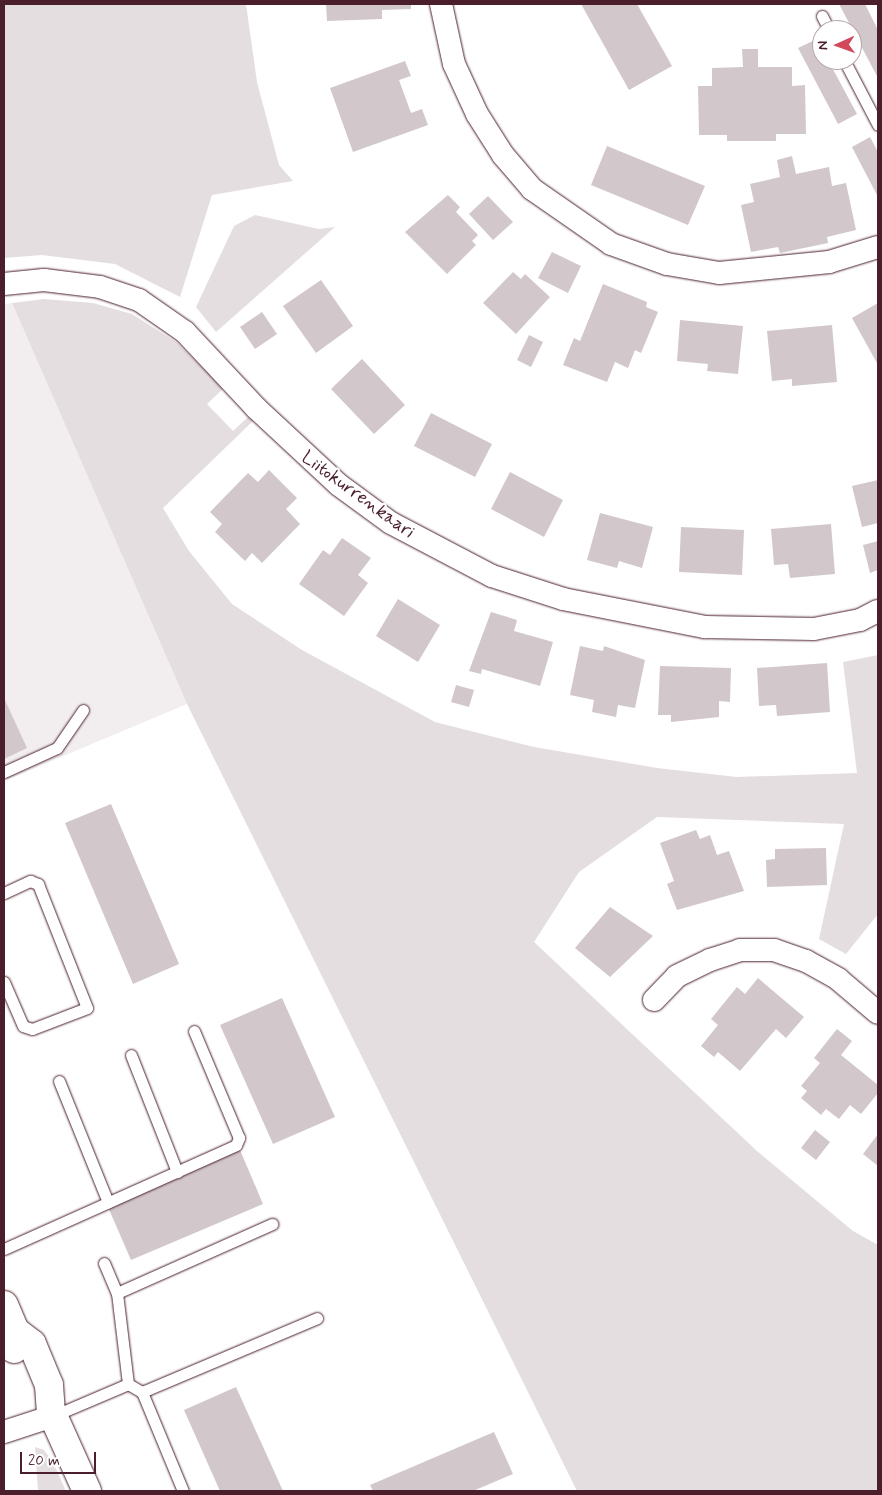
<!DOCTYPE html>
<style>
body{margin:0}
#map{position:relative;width:882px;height:1495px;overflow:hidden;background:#fff;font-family:Mynerve,sans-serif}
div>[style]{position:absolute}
.built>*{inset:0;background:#f2eeef}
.green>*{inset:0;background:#e5dee0}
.building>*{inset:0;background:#d2c7cb}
.roads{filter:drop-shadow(0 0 1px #4a1f2b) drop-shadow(0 0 1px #4a1f2b)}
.service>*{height:11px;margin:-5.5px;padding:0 5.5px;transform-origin:5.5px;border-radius:5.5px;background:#fff}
.minor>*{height:22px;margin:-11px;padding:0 11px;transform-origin:11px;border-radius:11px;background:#fff}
.secondary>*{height:28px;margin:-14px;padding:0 14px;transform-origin:14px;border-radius:14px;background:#fff}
span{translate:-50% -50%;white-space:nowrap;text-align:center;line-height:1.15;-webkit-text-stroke:4px #fff;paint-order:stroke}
.street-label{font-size:19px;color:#4a1f2b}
.frame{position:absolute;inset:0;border:5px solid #4a1f2b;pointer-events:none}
.north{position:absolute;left:812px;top:20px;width:50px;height:50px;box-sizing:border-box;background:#fff;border:1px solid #b7a5aa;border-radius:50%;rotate:268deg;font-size:14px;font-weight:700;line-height:20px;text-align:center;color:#4a1f2b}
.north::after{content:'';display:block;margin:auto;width:18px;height:22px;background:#d1495b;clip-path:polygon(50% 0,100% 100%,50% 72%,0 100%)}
.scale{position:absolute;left:20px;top:1452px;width:76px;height:22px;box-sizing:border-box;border:2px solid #4a1f2b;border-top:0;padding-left:6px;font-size:15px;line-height:18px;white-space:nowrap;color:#4a1f2b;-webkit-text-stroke:4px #fff;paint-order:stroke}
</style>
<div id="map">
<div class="built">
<div style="clip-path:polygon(12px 303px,187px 704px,4px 781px,4px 304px)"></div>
</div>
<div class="green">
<div style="clip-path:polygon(4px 4px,246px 4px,257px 82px,279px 165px,293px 181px,212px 195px,180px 297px,115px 264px,42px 255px,4px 258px)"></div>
<div style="clip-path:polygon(255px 215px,319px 229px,335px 227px,216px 332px,196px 307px,234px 226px)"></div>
<div style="clip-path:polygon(44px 299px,93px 303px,132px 314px,176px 342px,224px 388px,207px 404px,233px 431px,248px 417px,253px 421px,163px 508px,189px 551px,232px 604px,302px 650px,435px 722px,534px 747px,657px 768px,737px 777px,857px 773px,843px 662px,878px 655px,878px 914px,846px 954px,819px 939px,844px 824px,657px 817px,579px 872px,534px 942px,757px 1151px,853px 1231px,878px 1245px,878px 1491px,577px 1491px,187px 704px,12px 303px)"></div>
<div style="clip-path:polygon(35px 1447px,44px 1450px,53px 1462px,66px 1491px,38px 1491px)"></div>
</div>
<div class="building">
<div style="clip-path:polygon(326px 4px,411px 4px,411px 9px,382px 10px,382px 19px,327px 21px)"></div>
<div style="clip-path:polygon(581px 4px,637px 4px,672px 66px,629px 90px)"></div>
<div style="clip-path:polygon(839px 4px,865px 4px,878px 30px,878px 78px)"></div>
<div style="clip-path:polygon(817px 39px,822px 60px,828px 60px,857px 114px,838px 124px,798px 48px)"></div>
<div style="clip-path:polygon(742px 49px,758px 49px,758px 67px,792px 67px,792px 86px,805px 85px,806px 134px,776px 134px,776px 141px,727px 141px,727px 135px,699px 135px,698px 86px,712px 86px,712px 68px,743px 67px)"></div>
<div style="clip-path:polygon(405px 61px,411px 76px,399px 80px,411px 113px,422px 109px,428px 125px,353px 152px,330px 88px)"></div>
<div style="clip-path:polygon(870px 137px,878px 152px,878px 197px,852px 147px)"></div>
<div style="clip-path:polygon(607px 146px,705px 186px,688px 225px,591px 185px)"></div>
<div style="clip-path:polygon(792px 156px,796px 174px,829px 167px,832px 186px,846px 183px,856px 230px,827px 237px,828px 243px,780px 253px,778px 247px,751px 252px,741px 205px,754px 202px,750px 184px,780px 177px,777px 160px)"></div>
<div style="clip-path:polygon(448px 195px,460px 207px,456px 212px,478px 235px,472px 241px,476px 245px,447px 274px,405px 232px)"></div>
<div style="clip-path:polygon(488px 196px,513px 222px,493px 240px,469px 214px)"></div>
<div style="clip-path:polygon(552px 252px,581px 266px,568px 293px,538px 278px)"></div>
<div style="clip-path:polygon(513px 272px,521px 279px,525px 274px,550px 297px,516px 334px,483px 303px)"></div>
<div style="clip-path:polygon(321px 280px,353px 326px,316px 353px,283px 306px)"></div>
<div style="clip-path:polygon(603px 284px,647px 302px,646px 307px,658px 312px,641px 353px,635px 350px,628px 368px,615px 362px,607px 382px,563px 365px,574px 338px,580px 341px)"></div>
<div style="clip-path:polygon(878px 303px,878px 365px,852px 318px)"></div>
<div style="clip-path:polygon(262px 312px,277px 334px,255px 349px,240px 327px)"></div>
<div style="clip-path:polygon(680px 320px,743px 326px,738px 374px,707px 371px,708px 364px,677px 361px)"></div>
<div style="clip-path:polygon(832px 325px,837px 382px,792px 386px,792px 379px,772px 381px,767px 331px)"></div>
<div style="clip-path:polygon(529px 335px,543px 342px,531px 367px,517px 360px)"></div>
<div style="clip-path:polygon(362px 359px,405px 405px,374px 434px,331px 389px)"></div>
<div style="clip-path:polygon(431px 413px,492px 444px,475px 477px,414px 446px)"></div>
<div style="clip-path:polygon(269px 470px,297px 498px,286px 509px,300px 524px,262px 563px,252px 553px,245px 561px,215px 532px,222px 524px,210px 512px,248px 473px,258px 482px)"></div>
<div style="clip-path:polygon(510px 472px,563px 500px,544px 537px,491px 509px)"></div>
<div style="clip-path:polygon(878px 480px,878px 523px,862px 527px,852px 486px)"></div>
<div style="clip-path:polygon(600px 513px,653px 527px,642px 568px,619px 561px,617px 568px,587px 560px)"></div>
<div style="clip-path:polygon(831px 524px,835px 574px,790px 578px,788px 564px,774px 565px,771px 529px)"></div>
<div style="clip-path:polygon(681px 527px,744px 530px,742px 575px,679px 572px)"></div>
<div style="clip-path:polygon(342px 538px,371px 558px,358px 575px,368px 583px,344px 616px,299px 584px,323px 550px,330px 555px)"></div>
<div style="clip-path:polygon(878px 541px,878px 570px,870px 573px,863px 545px)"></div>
<div style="clip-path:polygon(398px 599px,440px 625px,418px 662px,376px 636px)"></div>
<div style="clip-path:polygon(491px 612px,517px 620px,514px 631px,553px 642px,540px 686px,482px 669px,481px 674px,469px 671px)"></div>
<div style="clip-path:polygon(580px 646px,603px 651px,604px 646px,645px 660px,635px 708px,618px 705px,616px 717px,592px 712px,594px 700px,570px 695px)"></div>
<div style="clip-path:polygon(827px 663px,830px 712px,777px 716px,776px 705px,759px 706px,757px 668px)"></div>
<div style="clip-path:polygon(660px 666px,731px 668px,730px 702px,719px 701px,719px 717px,671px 722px,671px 715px,658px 715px)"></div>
<div style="clip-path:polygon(456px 685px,474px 690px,469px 707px,451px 702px)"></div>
<div style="clip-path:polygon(4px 698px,27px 748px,4px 759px)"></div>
<div style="clip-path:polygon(111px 804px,179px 964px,133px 984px,65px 823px)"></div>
<div style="clip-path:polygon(696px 830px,700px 839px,710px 835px,717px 855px,729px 851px,744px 891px,677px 910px,667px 884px,674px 881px,660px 843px)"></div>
<div style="clip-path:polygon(826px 848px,827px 885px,767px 887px,766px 860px,775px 859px,775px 849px)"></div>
<div style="clip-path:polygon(610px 907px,653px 936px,610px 977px,575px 948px)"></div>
<div style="clip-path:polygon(758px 978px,804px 1017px,786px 1038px,776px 1029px,740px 1071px,718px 1052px,714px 1057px,701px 1046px,718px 1025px,711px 1019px,737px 987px,745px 994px)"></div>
<div style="clip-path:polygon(282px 998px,335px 1117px,273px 1144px,220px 1025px)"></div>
<div style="clip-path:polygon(837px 1029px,852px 1041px,841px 1055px,878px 1085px,878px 1093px,861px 1114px,850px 1105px,839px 1119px,826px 1109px,821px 1115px,801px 1098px,807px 1091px,801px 1086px,820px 1063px,814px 1058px)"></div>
<div style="clip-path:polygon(815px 1130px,830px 1142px,816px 1160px,801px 1148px)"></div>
<div style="clip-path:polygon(878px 1134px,878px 1166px,863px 1154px)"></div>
<div style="clip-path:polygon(240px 1150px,263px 1204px,131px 1260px,108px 1207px)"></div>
<div style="clip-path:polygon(236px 1387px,283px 1491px,220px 1491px,184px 1410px)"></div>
<div style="clip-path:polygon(494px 1432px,513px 1474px,473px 1491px,373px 1491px,370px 1485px)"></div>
</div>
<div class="roads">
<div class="service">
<div style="left:822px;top:16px;width:16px;rotate:63deg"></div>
<div style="left:844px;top:60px;width:73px;rotate:62.4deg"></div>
<div style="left:4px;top:772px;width:58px;rotate:-24.4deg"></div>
<div style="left:57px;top:748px;width:46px;rotate:-55.6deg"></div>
<div style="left:4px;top:893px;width:29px;rotate:-25deg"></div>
<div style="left:30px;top:881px;width:9px;rotate:21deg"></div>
<div style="left:38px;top:884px;width:133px;rotate:68.4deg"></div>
<div style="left:87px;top:1008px;width:59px;rotate:159.1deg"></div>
<div style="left:32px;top:1029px;width:9px;rotate:-162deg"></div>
<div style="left:23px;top:1026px;width:48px;rotate:-113.4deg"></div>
<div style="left:131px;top:1055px;width:126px;rotate:68.5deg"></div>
<div style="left:59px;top:1081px;width:131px;rotate:68deg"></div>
<div style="left:4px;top:1249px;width:254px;rotate:-24.1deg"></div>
<div style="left:236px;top:1145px;width:8px;rotate:-67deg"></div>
<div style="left:239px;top:1138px;width:116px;rotate:-112.8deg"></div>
<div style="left:104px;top:1263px;width:33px;rotate:67deg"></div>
<div style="left:128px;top:1384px;width:16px;rotate:30deg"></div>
<div style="left:142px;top:1392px;width:190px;rotate:-22.9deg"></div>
<div style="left:142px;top:1392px;width:107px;rotate:67.5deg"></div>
<div style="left:53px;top:1416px;width:82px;rotate:-23.1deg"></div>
<div style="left:128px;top:1384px;width:92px;rotate:-96.9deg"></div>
<div style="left:117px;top:1293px;width:170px;rotate:-24deg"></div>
</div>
<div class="minor">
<div style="left:441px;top:4px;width:61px;rotate:77.8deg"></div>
<div style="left:454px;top:64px;width:55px;rotate:65.3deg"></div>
<div style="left:477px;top:114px;width:49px;rotate:57.6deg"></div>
<div style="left:503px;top:155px;width:45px;rotate:49.5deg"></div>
<div style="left:532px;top:189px;width:96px;rotate:34.8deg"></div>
<div style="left:611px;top:244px;width:59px;rotate:19.7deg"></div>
<div style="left:667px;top:264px;width:53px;rotate:9.8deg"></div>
<div style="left:719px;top:273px;width:111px;rotate:-5.7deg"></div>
<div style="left:829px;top:262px;width:51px;rotate:-17deg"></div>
<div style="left:4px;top:284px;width:40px;rotate:-5.7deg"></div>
<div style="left:44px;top:280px;width:56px;rotate:7.1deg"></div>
<div style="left:100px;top:287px;width:41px;rotate:18.4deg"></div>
<div style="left:139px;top:300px;width:56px;rotate:34.8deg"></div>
<div style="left:185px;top:332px;width:104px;rotate:46.9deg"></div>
<div style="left:256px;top:408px;width:113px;rotate:42.9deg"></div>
<div style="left:339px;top:485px;width:64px;rotate:36.2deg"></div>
<div style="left:391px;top:523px;width:114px;rotate:27.7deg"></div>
<div style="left:492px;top:576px;width:75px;rotate:17.9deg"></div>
<div style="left:563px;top:599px;width:145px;rotate:11.2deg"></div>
<div style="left:705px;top:627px;width:109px;rotate:1.1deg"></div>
<div style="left:814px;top:629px;width:47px;rotate:-11.1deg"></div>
<div style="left:860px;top:620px;width:20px;rotate:-27deg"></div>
<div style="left:654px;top:1000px;width:33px;rotate:-46deg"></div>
<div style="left:677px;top:976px;width:37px;rotate:-26deg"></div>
<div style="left:710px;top:960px;width:32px;rotate:-18deg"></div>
<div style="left:740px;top:950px;width:34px"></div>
<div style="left:774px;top:950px;width:34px;rotate:19deg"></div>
<div style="left:806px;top:961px;width:37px;rotate:29deg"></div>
<div style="left:838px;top:979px;width:52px;rotate:40.4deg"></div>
<div style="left:4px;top:1432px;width:52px;rotate:-18.1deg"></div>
</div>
<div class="secondary">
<div style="left:4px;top:1305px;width:28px;rotate:67deg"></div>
<div style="left:15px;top:1331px;width:18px;rotate:93deg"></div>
<div style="left:15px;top:1331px;width:21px;rotate:37deg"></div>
<div style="left:32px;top:1344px;width:44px;rotate:67.5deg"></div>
<div style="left:49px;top:1385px;width:26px;rotate:86deg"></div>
<div style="left:51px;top:1411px;width:88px;rotate:65.8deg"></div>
</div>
</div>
<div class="street-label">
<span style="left:358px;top:495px;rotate:36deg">Liitokurrenkaari</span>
</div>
<div class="frame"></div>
<div class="north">N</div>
<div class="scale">20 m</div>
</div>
